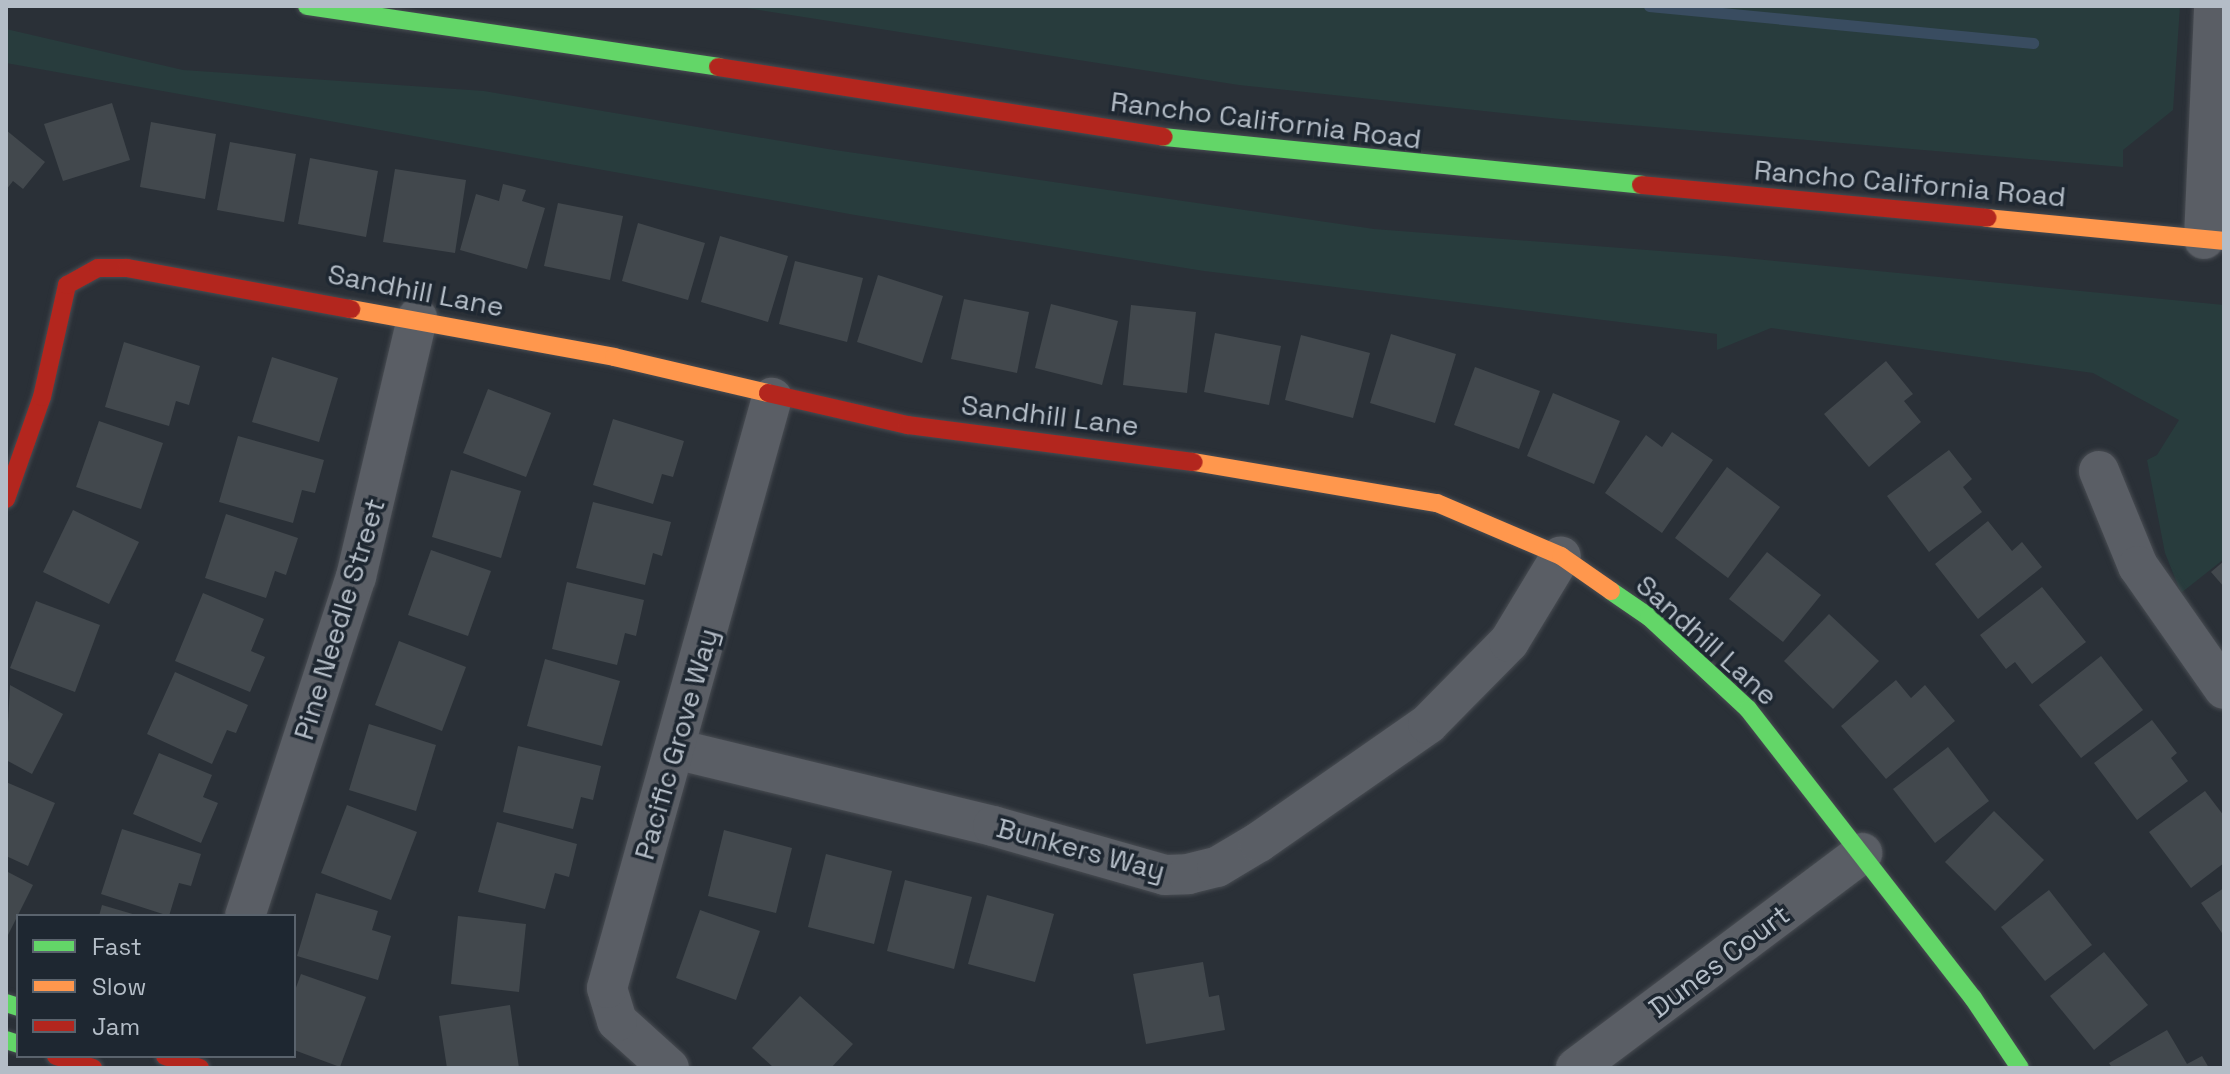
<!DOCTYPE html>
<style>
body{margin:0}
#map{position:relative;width:2230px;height:1074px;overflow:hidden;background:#2a3037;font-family:"Space Grotesk",sans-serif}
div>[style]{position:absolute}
.green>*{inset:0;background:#283c3d}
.stream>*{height:11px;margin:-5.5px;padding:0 5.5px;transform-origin:5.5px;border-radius:5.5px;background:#394c60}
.building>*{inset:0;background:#42484d}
.roads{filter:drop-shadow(0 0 2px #484c52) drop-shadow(0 0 2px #484c52)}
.street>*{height:40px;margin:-20px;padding:0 20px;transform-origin:20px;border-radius:20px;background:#5a5e65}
.fast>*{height:18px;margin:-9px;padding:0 9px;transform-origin:9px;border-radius:9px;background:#63d668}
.slow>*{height:18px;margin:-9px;padding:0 9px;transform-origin:9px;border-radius:9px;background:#ff974d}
.jam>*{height:18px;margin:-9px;padding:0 9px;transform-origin:9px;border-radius:9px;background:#b3261e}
span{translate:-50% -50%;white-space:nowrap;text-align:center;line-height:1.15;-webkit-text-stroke:7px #1e2731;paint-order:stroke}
.street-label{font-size:28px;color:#b4bdc7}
.frame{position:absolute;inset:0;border:8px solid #b4bdc7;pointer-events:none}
.legend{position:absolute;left:16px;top:914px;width:280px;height:144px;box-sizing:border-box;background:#1e2731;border:2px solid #5a636d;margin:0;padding:10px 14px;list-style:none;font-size:24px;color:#b4bdc7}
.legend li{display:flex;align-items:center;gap:16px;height:40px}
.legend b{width:40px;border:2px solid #5a636d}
</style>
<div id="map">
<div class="green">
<div style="clip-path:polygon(733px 6px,2180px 6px,2173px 110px,2123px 150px,2123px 167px,1560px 119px,1239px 85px)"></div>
<div style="clip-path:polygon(6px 29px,183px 70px,484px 91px,828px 149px,1374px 229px,1725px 256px,2224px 305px,2224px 559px,2181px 593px,2165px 553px,2147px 460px,2157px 455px,2179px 420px,2093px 373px,1771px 328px,1717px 350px,1717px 334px,1204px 271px,855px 215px,6px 63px)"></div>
</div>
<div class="stream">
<div style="left:1649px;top:6px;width:386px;rotate:5.5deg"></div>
</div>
<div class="building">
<div style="clip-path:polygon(112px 103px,130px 160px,63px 181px,44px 124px)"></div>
<div style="clip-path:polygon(151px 122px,216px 134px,205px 199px,140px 187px)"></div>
<div style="clip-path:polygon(6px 130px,45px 162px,23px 189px,13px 181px,6px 190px)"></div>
<div style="clip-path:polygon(230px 142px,296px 154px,284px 222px,217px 210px)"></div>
<div style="clip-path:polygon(310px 158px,378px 171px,366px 237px,298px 224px)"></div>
<div style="clip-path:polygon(395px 169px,466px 180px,455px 253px,383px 242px)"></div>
<div style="clip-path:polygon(503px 184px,526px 190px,522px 201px,545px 208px,527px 269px,460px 250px,476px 194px,499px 201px)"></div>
<div style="clip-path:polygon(558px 203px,623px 216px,610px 280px,544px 266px)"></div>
<div style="clip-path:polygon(638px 223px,705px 243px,688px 300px,622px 281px)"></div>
<div style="clip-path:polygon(720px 236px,788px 256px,768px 322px,701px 302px)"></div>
<div style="clip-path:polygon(795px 261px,863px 278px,847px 342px,779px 324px)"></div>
<div style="clip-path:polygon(878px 275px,943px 296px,922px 363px,857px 342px)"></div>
<div style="clip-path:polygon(964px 299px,1029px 312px,1017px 373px,951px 359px)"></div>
<div style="clip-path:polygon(1051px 304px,1118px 321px,1102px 385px,1035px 368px)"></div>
<div style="clip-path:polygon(1131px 305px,1196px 312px,1187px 393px,1123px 385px)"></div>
<div style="clip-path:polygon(1215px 333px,1281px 346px,1269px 405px,1204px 392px)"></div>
<div style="clip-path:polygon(1391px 334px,1456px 354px,1435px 423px,1370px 403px)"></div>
<div style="clip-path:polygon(1301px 335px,1370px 353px,1353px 418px,1285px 400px)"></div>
<div style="clip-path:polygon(124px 342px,200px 366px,189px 405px,176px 401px,169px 426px,105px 407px)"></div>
<div style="clip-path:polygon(272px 357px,338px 378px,319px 442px,252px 422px)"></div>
<div style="clip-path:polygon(1886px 361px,1913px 394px,1904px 401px,1921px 422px,1869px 467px,1824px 414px)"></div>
<div style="clip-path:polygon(1475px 367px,1540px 391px,1519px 449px,1454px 425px)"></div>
<div style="clip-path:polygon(488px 389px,551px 413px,526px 477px,463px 453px)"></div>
<div style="clip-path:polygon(1553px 393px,1620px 421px,1594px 484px,1527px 456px)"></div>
<div style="clip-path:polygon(613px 419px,684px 441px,673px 477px,662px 474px,653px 504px,593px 485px)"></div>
<div style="clip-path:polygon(99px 421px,163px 443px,141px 509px,76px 487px)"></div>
<div style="clip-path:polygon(1672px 432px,1713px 460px,1662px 533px,1605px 493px,1646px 435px,1662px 447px)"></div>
<div style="clip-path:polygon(238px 436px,324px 460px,315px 493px,302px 490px,293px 523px,219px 502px)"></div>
<div style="clip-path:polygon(1949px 450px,1972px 479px,1963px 487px,1982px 512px,1929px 552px,1887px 496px)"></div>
<div style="clip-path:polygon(1727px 467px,1780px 507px,1728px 578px,1675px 538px)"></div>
<div style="clip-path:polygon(451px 470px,521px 491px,501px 558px,432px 537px)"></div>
<div style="clip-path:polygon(593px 502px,671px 522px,662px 556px,653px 553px,645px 585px,576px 568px)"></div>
<div style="clip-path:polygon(73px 510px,139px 542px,109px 604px,43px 572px)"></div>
<div style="clip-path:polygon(226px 514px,298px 538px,286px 575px,275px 571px,266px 598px,205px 578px)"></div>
<div style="clip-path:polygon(1988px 521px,2012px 551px,2022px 542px,2042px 567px,1978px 619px,1935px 564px)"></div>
<div style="clip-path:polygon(431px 550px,491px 571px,468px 636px,408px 615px)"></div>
<div style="clip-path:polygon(1767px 552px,1821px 595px,1783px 642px,1729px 599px)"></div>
<div style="clip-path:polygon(2224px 561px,2224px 587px,2211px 572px)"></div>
<div style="clip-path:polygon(567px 582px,644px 600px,636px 636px,625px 633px,617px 665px,552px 649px)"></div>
<div style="clip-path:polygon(2042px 587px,2086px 642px,2032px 684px,2015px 662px,2006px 669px,1980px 635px)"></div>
<div style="clip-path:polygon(203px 593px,264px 619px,251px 651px,265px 657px,250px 692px,175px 661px)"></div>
<div style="clip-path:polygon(36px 601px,100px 625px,75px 692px,10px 668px)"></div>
<div style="clip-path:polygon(1829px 614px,1879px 661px,1833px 709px,1784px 661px)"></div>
<div style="clip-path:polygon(399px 641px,466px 667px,442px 731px,375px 705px)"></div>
<div style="clip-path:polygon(2101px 656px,2143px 710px,2081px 758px,2039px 705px)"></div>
<div style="clip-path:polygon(545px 659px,620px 681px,602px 746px,527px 726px)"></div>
<div style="clip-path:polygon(175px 672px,248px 705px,236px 733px,227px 730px,212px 764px,147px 734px)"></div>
<div style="clip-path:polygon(1896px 680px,1911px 698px,1925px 685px,1955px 721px,1886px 779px,1841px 726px)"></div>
<div style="clip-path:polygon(10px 685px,63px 714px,32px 774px,6px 760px)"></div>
<div style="clip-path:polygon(2152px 720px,2177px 753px,2171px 758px,2188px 781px,2137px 820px,2094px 763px)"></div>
<div style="clip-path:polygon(369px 724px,436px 745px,416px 811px,349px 790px)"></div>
<div style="clip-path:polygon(518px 746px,601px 766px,593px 800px,581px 797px,573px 829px,503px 812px)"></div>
<div style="clip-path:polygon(1948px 747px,1989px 801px,1935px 843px,1893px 789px)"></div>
<div style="clip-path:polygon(159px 753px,212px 775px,203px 797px,218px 803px,201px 843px,133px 814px)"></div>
<div style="clip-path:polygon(6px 782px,55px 803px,28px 866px,6px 856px)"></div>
<div style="clip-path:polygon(2205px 791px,2224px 816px,2224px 863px,2191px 888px,2149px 832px)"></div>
<div style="clip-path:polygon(347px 805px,417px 832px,391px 900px,321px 873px)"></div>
<div style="clip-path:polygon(1994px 811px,2044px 860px,1995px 911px,1945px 862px)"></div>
<div style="clip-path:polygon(497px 822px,577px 844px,569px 877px,555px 873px,545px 909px,478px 892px)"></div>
<div style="clip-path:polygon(122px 829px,201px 854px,191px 886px,179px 883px,169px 916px,101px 894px)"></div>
<div style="clip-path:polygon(724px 830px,792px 848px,776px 913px,708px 896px)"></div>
<div style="clip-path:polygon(826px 854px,892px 871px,874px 944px,808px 927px)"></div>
<div style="clip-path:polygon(6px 871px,33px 885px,6px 939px)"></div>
<div style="clip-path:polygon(905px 880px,972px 897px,954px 969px,887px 951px)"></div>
<div style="clip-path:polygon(2224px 888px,2224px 936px,2201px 903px)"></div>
<div style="clip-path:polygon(2049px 890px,2092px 945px,2045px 981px,2001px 927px)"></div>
<div style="clip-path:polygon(316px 893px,378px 911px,372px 930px,391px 936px,378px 980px,297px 956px)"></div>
<div style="clip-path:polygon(987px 895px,1054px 914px,1035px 982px,968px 964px)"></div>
<div style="clip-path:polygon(102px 905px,136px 915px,136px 916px,99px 916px)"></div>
<div style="clip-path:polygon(700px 910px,760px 931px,736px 1000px,676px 978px)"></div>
<div style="clip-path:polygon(458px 916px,526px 924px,519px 992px,451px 984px)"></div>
<div style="clip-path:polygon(2104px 952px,2148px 1005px,2094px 1050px,2050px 996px)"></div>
<div style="clip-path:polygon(1203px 962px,1209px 997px,1219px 995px,1225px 1030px,1146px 1044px,1133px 974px)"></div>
<div style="clip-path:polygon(301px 974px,366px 997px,340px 1067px,294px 1050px,294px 993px)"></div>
<div style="clip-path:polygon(800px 996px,853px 1044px,831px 1068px,774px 1068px,752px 1048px)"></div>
<div style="clip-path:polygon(510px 1005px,519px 1068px,447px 1068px,439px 1016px)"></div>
<div style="clip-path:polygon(2167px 1030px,2187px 1064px,2202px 1056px,2209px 1068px,2112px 1068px,2109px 1063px)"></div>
</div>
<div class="roads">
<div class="street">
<div style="left:2204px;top:239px;width:233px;rotate:-87.5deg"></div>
<div style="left:2099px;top:471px;width:103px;rotate:67.7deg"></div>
<div style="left:2138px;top:566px;width:150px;rotate:55deg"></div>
<div style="left:675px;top:749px;width:327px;rotate:13.6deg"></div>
<div style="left:993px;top:826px;width:179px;rotate:15.9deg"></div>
<div style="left:1165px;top:875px;width:23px;rotate:-2deg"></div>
<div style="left:1188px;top:874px;width:30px;rotate:-14deg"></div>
<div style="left:1217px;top:867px;width:49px;rotate:-30.8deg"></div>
<div style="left:1259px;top:842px;width:206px;rotate:-34.9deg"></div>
<div style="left:1428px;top:724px;width:115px;rotate:-45.4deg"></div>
<div style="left:1509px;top:642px;width:100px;rotate:-58.8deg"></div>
<div style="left:245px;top:916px;width:357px;rotate:-71.9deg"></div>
<div style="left:356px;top:577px;width:266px;rotate:-76.7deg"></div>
<div style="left:669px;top:1068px;width:70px;rotate:-137.9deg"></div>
<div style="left:617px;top:1021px;width:34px;rotate:-107deg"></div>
<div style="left:607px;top:988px;width:613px;rotate:-74.38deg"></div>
<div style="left:1576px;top:1068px;width:358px;rotate:-36.9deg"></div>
</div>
<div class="fast">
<div style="left:307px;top:6px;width:416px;rotate:8.4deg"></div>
<div style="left:1164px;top:137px;width:479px;rotate:5.7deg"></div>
<div style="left:1611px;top:591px;width:46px;rotate:34.4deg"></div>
<div style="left:1649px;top:617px;width:135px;rotate:42.9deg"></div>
<div style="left:1748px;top:709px;width:366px;rotate:52.1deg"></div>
<div style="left:1973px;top:998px;width:84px;rotate:56.1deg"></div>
<div style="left:6px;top:1003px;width:13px;rotate:18deg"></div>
<div style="left:6px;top:1040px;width:13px;rotate:18deg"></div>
</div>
<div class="slow">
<div style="left:1987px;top:218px;width:238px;rotate:5.5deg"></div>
<div style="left:351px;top:309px;width:267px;rotate:10.3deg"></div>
<div style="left:614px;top:357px;width:158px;rotate:13.2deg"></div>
<div style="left:1194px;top:462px;width:246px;rotate:9.6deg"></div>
<div style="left:1437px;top:503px;width:135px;rotate:23.1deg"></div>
<div style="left:1561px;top:556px;width:61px;rotate:35deg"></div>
</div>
<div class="jam">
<div style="left:718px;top:67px;width:451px;rotate:8.9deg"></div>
<div style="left:1641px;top:185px;width:348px;rotate:5.4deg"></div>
<div style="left:768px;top:393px;width:144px;rotate:12.9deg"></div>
<div style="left:908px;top:425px;width:288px;rotate:7.4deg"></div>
<div style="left:6px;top:499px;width:108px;rotate:-70.6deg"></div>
<div style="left:42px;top:397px;width:115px;rotate:-77.4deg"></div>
<div style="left:67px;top:285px;width:35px;rotate:-29deg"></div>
<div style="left:98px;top:268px;width:29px"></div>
<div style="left:127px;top:268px;width:228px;rotate:10.4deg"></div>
<div style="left:56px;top:1056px;width:39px;rotate:18deg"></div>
<div style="left:165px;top:1056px;width:37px;rotate:19deg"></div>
</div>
</div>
<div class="street-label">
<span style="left:1266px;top:120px;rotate:7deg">Rancho California Road</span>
<span style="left:1910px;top:183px;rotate:5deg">Rancho California Road</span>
<span style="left:416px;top:290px;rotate:11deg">Sandhill Lane</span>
<span style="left:1050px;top:415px;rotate:7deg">Sandhill Lane</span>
<span style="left:339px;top:619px;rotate:-73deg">Pine Needle Street</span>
<span style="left:1707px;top:640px;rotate:42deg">Sandhill Lane</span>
<span style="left:676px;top:744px;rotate:-74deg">Pacific Grove Way</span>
<span style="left:1081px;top:849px;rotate:15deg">Bunkers Way</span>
<span style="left:1719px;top:961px;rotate:-37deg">Dunes Court</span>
</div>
<div class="frame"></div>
<ul class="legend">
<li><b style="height:10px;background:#63d668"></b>Fast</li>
<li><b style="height:10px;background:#ff974d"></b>Slow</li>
<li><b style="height:10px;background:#b3261e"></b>Jam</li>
</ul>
</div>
